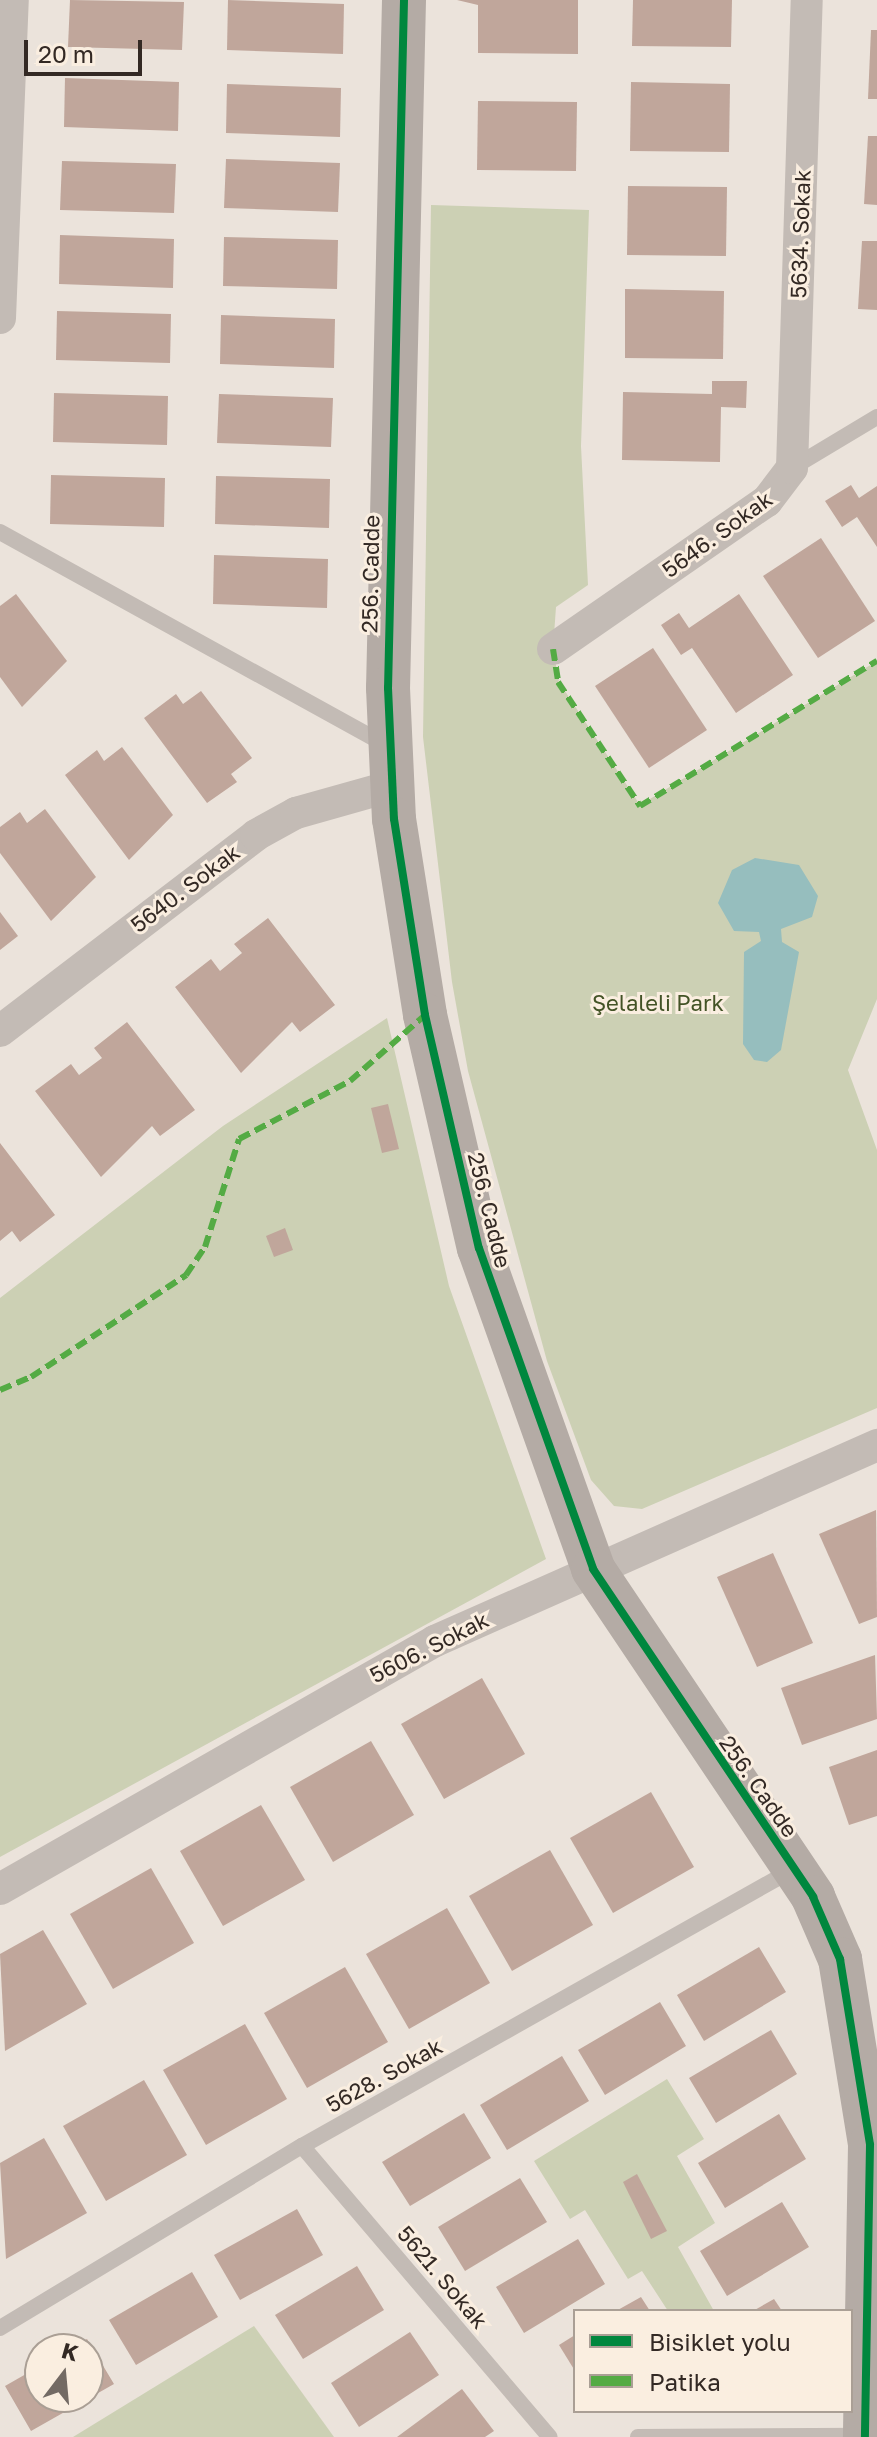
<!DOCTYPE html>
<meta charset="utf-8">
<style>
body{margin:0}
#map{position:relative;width:877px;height:2437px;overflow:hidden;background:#ebe3db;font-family:"Golos Text",sans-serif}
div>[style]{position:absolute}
.green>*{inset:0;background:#ccd0b4}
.water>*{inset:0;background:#96bebe}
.building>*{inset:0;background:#c0a69b}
.lane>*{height:16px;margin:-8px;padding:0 8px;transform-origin:8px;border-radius:8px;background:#c3bbb5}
.street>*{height:32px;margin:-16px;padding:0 16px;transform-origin:16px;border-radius:16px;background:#c3bbb5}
.secondary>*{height:44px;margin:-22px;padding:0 22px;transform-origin:22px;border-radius:22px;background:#b4aba5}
.quiet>*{height:6px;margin-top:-3px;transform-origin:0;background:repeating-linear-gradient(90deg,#54ab44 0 12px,transparent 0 18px)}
.cycleway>*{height:8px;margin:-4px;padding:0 4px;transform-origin:4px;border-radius:4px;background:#00873e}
span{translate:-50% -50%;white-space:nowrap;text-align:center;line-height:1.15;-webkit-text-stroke:6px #faeee0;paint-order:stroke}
.street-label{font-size:22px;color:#332924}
.park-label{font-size:22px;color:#435326}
.legend{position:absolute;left:573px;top:2309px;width:280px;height:104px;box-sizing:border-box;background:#faeee0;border:2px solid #aa9f95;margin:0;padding:10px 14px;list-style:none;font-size:24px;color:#332924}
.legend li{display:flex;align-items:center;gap:16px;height:40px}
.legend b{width:40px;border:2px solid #aa9f95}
.north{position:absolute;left:24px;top:2333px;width:80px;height:80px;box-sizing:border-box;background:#faeee0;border:2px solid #aa9f95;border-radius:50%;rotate:16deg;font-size:22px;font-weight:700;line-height:32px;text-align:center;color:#332924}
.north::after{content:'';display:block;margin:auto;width:28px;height:36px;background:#736a64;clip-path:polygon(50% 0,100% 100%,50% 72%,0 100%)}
.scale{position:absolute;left:24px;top:40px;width:118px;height:36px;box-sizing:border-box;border:4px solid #332924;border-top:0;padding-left:10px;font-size:24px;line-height:28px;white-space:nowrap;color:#332924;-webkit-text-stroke:6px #faeee0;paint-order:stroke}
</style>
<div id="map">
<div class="green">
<div style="clip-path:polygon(431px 205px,589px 210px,581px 446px,588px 585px,556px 607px,553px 649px,559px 682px,640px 805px,877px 661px,877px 999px,848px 1070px,877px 1150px,877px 1408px,642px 1509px,614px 1506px,591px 1480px,547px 1361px,468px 1071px,452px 982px,423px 737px)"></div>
<div style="clip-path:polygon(387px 1018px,449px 1286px,546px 1559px,0 1857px,0 1298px,223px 1126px)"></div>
<div style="clip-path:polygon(667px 2079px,704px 2139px,677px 2156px,715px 2223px,678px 2247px,714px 2311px,668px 2311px,642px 2271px,628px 2279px,585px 2210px,570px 2219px,534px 2161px)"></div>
<div style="clip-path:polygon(254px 2326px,334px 2437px,73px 2437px)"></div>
</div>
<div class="water">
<div style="clip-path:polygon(755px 858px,799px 865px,818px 896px,812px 917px,781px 929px,782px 942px,799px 952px,781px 1050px,767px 1062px,754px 1060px,743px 1044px,744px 952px,761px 941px,759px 932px,734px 931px,718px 903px,732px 870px)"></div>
</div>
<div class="building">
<div style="clip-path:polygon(70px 0,184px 2px,182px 50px,68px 47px)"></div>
<div style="clip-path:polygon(228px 0,344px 4px,343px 54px,227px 50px)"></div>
<div style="clip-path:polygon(457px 0,578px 0,578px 54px,478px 53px,478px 5px)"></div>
<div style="clip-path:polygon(633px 0,732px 0,731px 47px,632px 46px)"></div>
<div style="clip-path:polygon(871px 30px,877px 30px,877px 99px,868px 99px)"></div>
<div style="clip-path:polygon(65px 78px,179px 82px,178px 131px,64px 127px)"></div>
<div style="clip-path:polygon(631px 82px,730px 84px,729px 152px,630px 151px)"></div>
<div style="clip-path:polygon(227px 84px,341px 88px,340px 137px,226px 133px)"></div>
<div style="clip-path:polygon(478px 101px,577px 102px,576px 171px,477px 170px)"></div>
<div style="clip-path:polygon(868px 136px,877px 136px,877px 205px,864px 204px)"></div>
<div style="clip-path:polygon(226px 159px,340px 163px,338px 212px,224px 208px)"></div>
<div style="clip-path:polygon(62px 161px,176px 164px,174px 213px,60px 210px)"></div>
<div style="clip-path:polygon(628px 186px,727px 187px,726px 256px,627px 255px)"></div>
<div style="clip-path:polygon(60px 235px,174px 239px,173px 288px,59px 284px)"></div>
<div style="clip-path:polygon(224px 237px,338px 240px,337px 289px,223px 286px)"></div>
<div style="clip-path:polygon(862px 241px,877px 241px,877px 310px,858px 309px)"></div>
<div style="clip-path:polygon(625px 289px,724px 291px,723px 359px,625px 358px)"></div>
<div style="clip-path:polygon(57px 311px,171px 314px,170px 363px,56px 360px)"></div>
<div style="clip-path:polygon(221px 315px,335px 319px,334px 368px,220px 364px)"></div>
<div style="clip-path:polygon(712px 381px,747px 381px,746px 408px,721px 407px,720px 462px,622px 460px,623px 392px,712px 394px)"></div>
<div style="clip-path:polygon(54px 393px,168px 396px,167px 445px,53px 442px)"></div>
<div style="clip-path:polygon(219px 394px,333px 398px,331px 447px,217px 443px)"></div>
<div style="clip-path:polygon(51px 475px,165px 478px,164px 527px,50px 524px)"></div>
<div style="clip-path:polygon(216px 476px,330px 479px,329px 528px,215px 524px)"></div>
<div style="clip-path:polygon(851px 485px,859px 498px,877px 486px,877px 547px,857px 517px,842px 527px,825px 501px)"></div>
<div style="clip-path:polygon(821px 538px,875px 621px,818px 658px,763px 576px)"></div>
<div style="clip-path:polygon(214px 555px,328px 559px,327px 608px,213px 604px)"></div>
<div style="clip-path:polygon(16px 594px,67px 661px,22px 707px,0 677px,0 606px)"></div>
<div style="clip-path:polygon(739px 594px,793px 675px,736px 713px,692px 648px,681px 655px,661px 625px,679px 613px,689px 628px)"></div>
<div style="clip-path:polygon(653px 648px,707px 730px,649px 768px,595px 686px)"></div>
<div style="clip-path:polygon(201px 691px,252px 758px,231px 774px,237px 782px,207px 803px,144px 718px,176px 694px,183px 704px)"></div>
<div style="clip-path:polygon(122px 747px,173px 815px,129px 860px,65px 775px,97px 750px,104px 761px)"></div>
<div style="clip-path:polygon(45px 809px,96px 877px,51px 921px,0 853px,0 827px,20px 812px,27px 823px)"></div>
<div style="clip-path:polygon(0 912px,18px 936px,0 950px)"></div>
<div style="clip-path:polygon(268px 918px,335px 1005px,300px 1032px,292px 1022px,241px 1073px,175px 987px,211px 959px,220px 971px,242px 953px,234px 944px)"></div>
<div style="clip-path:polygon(127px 1022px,195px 1110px,160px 1136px,152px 1126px,101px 1177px,35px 1091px,71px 1064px,79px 1075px,102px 1058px,94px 1048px)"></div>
<div style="clip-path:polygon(388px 1104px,399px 1149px,382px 1153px,371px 1108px)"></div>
<div style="clip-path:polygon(0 1143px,55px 1215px,20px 1242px,12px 1231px,0 1241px)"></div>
<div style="clip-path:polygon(285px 1228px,293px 1250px,274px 1257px,266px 1236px)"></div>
<div style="clip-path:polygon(876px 1510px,877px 1617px,859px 1624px,819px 1534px)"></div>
<div style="clip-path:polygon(773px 1553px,813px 1643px,757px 1667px,717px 1577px)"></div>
<div style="clip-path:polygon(875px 1655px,877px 1719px,802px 1745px,781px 1688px)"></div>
<div style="clip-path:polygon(482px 1678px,525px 1754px,444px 1799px,401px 1724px)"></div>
<div style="clip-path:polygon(371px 1741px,414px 1815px,333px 1862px,290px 1787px)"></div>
<div style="clip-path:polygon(877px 1750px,877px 1816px,849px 1825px,829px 1767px)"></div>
<div style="clip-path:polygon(651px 1792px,694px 1867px,613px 1913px,570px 1838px)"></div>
<div style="clip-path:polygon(261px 1805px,305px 1880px,223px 1926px,180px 1851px)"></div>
<div style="clip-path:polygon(550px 1850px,593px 1925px,512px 1971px,469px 1896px)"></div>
<div style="clip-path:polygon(151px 1868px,194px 1943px,113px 1989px,70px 1914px)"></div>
<div style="clip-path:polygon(447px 1908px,490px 1983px,409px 2029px,366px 1954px)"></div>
<div style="clip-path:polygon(43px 1930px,87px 2004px,5px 2051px,0 1954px)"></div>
<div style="clip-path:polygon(759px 1947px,786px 1992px,704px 2041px,677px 1995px)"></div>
<div style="clip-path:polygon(345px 1967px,388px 2042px,307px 2088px,264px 2013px)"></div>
<div style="clip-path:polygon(660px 2002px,686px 2046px,605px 2095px,578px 2050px)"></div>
<div style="clip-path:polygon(245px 2024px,287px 2099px,206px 2145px,163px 2070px)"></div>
<div style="clip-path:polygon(771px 2030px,797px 2074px,716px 2123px,689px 2078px)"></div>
<div style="clip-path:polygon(562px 2056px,589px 2101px,507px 2150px,480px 2105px)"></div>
<div style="clip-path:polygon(144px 2080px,187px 2155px,106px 2201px,63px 2126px)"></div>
<div style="clip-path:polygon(464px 2113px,491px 2158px,410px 2206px,382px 2162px)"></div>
<div style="clip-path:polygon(779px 2114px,806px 2159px,725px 2208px,698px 2163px)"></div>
<div style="clip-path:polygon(44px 2138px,87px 2213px,6px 2259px,0 2163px)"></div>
<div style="clip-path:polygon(637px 2174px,667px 2231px,651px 2239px,623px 2182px)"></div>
<div style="clip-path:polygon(520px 2178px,547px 2222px,465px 2271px,438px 2227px)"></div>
<div style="clip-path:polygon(782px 2202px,809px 2247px,727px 2296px,700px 2251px)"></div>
<div style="clip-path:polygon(297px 2209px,323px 2255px,240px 2300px,214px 2255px)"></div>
<div style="clip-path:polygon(578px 2239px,605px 2284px,524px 2333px,496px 2287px)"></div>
<div style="clip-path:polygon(357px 2266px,384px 2310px,303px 2359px,275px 2315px)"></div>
<div style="clip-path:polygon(192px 2272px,218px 2317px,136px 2365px,109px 2320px)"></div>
<div style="clip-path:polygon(641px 2297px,650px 2311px,616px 2311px)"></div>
<div style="clip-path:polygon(774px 2299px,782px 2311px,753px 2311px)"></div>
<div style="clip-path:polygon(410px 2332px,439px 2375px,359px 2427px,331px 2383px)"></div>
<div style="clip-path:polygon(575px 2335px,575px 2371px,559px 2345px)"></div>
<div style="clip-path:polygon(87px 2339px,114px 2384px,31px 2431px,5px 2386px,40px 2366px,40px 2397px,88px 2397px,88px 2349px,69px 2349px)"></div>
<div style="clip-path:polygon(462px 2389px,494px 2431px,485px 2437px,397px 2437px)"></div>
</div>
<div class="lane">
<div style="left:792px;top:468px;width:99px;rotate:-31deg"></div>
<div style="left:0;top:532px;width:442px;rotate:28.9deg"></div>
<div style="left:302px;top:2146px;width:382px;rotate:49.6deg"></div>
<div style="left:0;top:2328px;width:353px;rotate:-31.1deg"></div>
<div style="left:302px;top:2146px;width:562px;rotate:-29.39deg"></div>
<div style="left:638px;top:2437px;width:226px;rotate:-0.3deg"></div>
</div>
<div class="street">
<div style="left:0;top:318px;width:318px;rotate:-87.7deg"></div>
<div style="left:553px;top:649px;width:260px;rotate:-34.7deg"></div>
<div style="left:767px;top:501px;width:41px;rotate:-52.9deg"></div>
<div style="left:792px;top:468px;width:468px;rotate:-88.2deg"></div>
<div style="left:0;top:1031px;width:322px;rotate:-37.4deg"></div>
<div style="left:256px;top:835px;width:46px;rotate:-28.8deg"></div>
<div style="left:296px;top:813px;width:100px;rotate:-15.7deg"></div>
<div style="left:0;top:1889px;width:501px;rotate:-29.69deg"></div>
<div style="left:435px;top:1641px;width:484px;rotate:-23.9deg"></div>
</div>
<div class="secondary">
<div style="left:404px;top:0;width:688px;rotate:91.33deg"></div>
<div style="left:388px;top:688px;width:131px;rotate:87.4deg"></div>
<div style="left:394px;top:819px;width:198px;rotate:81deg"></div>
<div style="left:425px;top:1015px;width:239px;rotate:77deg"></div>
<div style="left:479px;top:1248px;width:341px;rotate:70.4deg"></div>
<div style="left:593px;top:1569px;width:395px;rotate:56.1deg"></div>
<div style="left:813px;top:1897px;width:68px;rotate:66.5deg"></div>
<div style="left:840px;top:1959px;width:188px;rotate:80.8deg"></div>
<div style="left:870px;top:2145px;width:292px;rotate:91deg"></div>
</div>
<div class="quiet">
<div style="left:553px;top:649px;width:33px;rotate:81deg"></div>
<div style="left:558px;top:682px;width:149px;rotate:56.5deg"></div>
<div style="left:640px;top:806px;width:278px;rotate:-31.5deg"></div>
<div style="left:0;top:1390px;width:34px;rotate:-23deg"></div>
<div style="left:31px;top:1377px;width:186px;rotate:-33.3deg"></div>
<div style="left:186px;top:1275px;width:34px;rotate:-56deg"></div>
<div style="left:205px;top:1247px;width:113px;rotate:-72.5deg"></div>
<div style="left:239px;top:1139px;width:125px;rotate:-27.6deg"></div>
<div style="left:350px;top:1081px;width:100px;rotate:-41.3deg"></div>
</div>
<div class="cycleway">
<div style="left:404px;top:0;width:688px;rotate:91.33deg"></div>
<div style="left:388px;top:688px;width:131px;rotate:87.4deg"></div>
<div style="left:394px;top:819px;width:198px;rotate:81deg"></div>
<div style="left:425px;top:1015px;width:239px;rotate:77deg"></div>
<div style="left:479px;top:1248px;width:341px;rotate:70.4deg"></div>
<div style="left:593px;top:1569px;width:395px;rotate:56.1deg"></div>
<div style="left:813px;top:1897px;width:68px;rotate:66.5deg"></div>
<div style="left:840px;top:1959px;width:188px;rotate:80.8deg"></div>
<div style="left:870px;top:2145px;width:292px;rotate:91deg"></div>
</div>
<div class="street-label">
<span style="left:800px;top:234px;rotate:-88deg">5634. Sokak</span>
<span style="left:717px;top:534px;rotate:-36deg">5646. Sokak</span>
<span style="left:370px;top:574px;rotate:-89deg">256. Cadde</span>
<span style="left:185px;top:888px;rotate:-37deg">5640. Sokak</span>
<span style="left:490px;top:1210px;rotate:76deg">256. Cadde</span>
<span style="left:429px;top:1647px;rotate:-27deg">5606. Sokak</span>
<span style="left:759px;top:1786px;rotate:55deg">256. Cadde</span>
<span style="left:384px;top:2075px;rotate:-29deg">5628. Sokak</span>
<span style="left:443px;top:2277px;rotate:50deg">5621. Sokak</span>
</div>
<div class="park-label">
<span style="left:658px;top:1003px">Şelaleli Park</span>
</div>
<ul class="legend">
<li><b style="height:10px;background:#00873e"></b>Bisiklet yolu</li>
<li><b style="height:10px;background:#54ab44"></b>Patika</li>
</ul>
<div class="north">K</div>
<div class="scale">20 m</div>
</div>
